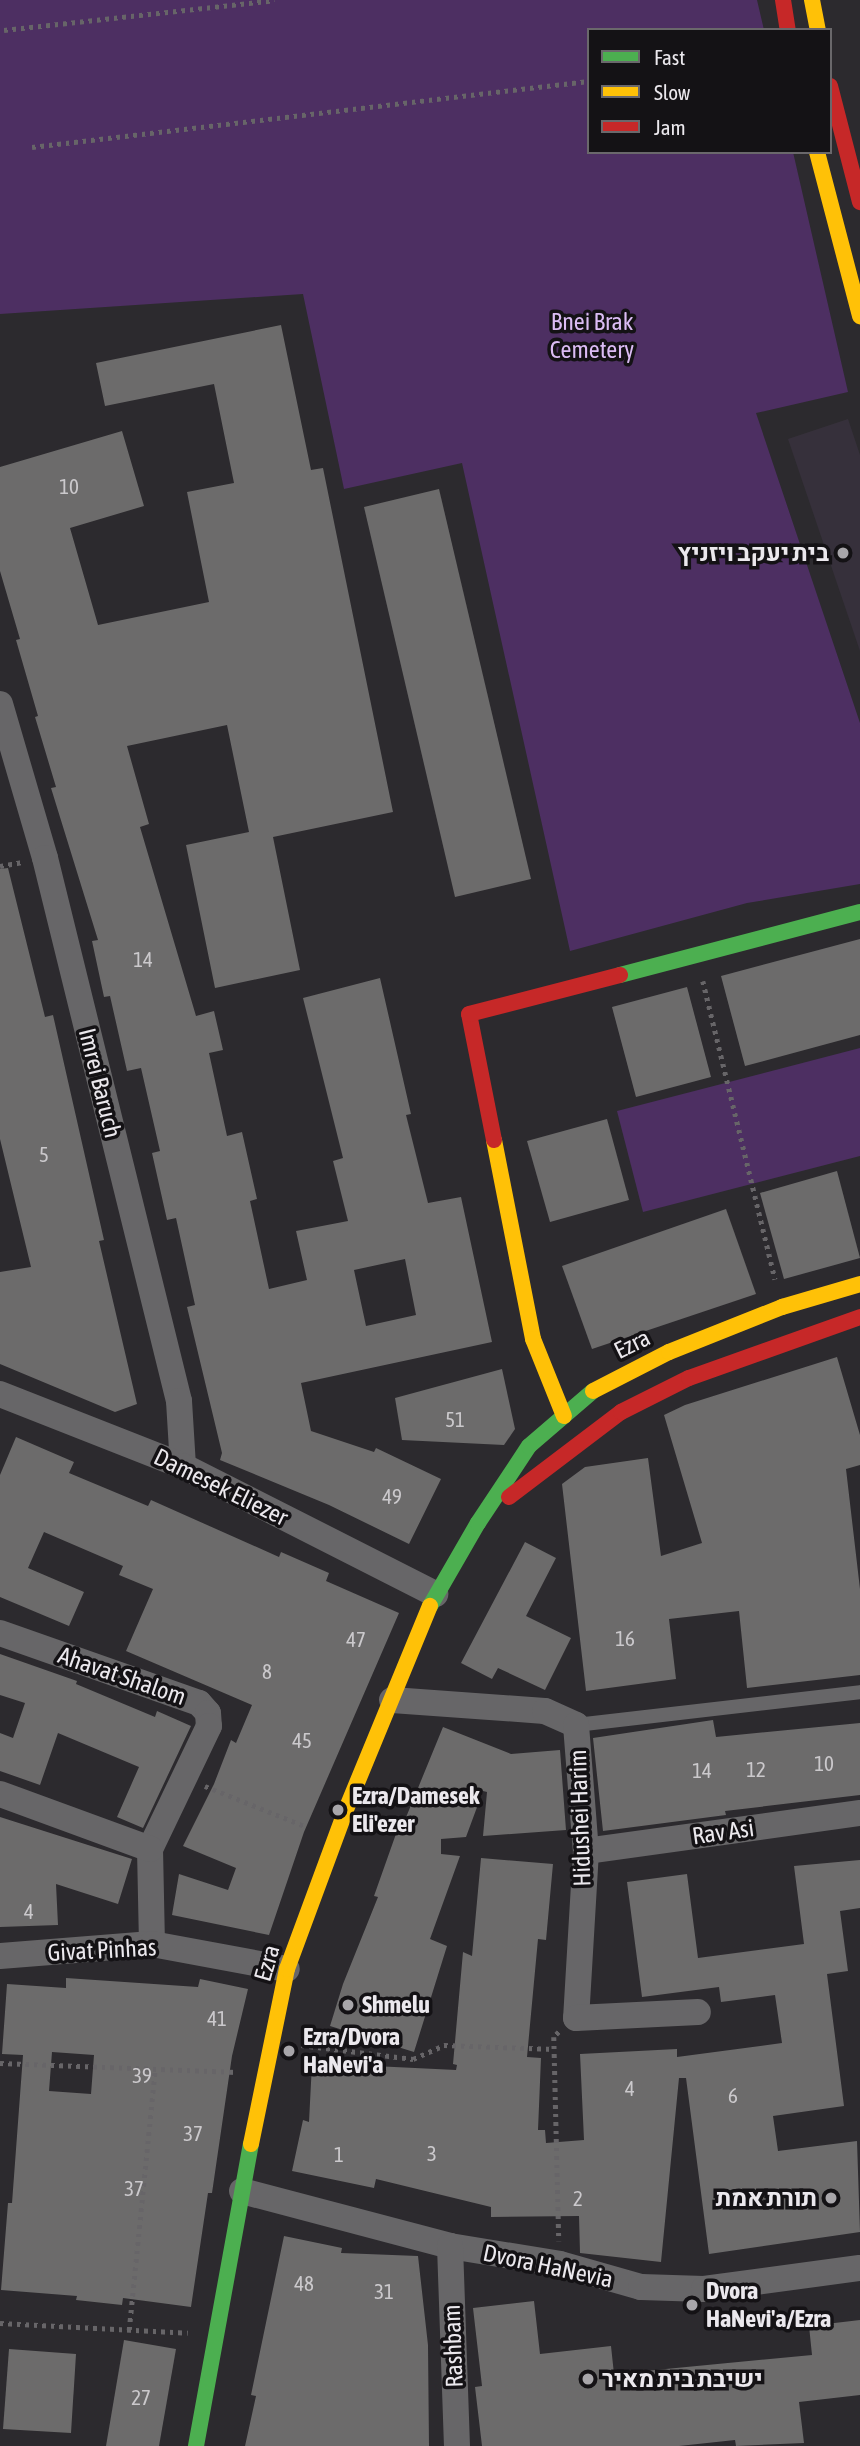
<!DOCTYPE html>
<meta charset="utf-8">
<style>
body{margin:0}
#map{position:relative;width:860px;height:2446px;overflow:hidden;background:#2c2a2e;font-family:"Asap Condensed",Heebo,sans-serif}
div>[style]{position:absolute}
.built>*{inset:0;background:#36303b}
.green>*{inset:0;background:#4d2f62}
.building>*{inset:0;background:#6c6b6b}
.path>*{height:4.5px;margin-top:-2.25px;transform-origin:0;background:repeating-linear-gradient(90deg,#676568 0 3.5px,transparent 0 8.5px)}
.lane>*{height:14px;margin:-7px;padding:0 7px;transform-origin:7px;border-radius:7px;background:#676668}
.street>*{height:26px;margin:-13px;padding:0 13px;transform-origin:13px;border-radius:13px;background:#676668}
.fast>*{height:16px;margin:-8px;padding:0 8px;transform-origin:8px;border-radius:8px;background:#4caf50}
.slow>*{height:16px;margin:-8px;padding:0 8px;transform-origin:8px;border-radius:8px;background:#ffc107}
.jam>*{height:16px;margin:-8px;padding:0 8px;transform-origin:8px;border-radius:8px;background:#c62828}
.dots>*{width:19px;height:19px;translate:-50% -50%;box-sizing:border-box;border:4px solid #141215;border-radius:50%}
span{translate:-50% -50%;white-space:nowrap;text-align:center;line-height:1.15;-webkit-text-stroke:7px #141215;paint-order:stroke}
.number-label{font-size:21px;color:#cbc9cc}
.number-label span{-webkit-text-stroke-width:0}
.park-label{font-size:24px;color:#dbbcf4}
.poi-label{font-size:24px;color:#ebe8ed;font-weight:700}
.right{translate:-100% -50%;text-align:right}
.left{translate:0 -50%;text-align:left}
.street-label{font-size:24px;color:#ebe8ed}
.legend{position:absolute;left:587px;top:28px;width:245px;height:126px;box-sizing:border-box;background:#141215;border:2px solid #6a686b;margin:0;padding:9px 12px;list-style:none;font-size:21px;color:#ebe8ed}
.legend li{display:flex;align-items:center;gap:14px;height:35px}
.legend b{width:35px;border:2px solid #6a686b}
</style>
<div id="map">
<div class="built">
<div style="clip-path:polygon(848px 419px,860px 455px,860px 651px,788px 439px)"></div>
</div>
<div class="green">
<div style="clip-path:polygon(0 0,757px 0,764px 30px,589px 30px,589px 152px,793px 152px,848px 392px,756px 413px,860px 723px,860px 884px,747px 903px,570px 951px,462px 463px,344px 489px,303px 294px,0 314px)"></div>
<div style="clip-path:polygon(860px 1048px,860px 1156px,643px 1212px,617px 1111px)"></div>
</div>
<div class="building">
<div style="clip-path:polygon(evenodd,281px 325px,311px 470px,323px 468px,393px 812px,273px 837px,300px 970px,215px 988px,186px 845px,249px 832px,227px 725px,127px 746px,149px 824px,140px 827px,196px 1016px,214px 1011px,223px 1050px,209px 1053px,227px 1136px,242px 1132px,257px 1199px,250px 1201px,269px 1289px,307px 1280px,296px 1231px,348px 1221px,333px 1161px,343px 1158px,303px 998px,380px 978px,411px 1114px,406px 1115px,428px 1203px,461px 1197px,492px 1342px,301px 1383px,311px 1431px,374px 1452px,376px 1448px,441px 1479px,409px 1544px,329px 1505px,220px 1460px,222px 1453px,187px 1307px,195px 1305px,176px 1218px,167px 1220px,152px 1153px,160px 1151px,141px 1068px,127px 1071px,110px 996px,104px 997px,92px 941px,98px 940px,51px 788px,56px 787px,35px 717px,38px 716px,16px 640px,20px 639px,0 571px,0 467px,122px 431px,144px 506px,70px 528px,98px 625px,209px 602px,187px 492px,234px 483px,214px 384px,105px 406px,96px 363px,281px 325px,405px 1259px,416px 1315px,366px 1326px,354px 1270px,405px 1259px)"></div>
<div style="clip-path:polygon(439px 489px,531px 879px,455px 897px,364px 507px)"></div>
<div style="clip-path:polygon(8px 868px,45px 1017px,53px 1015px,104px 1240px,99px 1241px,137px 1404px,115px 1412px,0 1364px,0 1272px,31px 1267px,0 1139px,0 869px)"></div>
<div style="clip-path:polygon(860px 939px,860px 1035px,745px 1066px,721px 976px)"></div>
<div style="clip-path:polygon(687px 987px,711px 1077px,636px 1097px,612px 1007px)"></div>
<div style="clip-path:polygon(607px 1119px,629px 1200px,550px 1222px,527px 1141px)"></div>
<div style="clip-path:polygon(837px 1171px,860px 1258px,784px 1279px,760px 1193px)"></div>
<div style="clip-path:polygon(726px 1209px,756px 1294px,592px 1349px,562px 1266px)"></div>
<div style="clip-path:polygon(837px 1357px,860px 1435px,860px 1465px,846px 1469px,860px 1589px,860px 1675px,747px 1688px,739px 1611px,669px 1619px,676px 1679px,586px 1691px,562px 1484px,585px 1467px,648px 1458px,661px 1556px,702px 1543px,664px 1415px,685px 1405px)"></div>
<div style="clip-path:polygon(502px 1369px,515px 1429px,504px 1445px,402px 1440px,395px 1398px)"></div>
<div style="clip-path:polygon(16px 1437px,74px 1462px,69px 1473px,148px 1506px,151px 1500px,279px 1557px,281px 1552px,329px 1573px,326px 1581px,399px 1613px,304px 1832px,269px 1935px,172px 1915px,179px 1874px,228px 1890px,236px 1868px,183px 1846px,214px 1784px,231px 1740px,236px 1743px,252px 1705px,126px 1651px,153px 1589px,119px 1575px,123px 1566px,44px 1532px,28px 1568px,84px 1592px,69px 1626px,0 1597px,0 1475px)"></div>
<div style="clip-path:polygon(525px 1542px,556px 1558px,526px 1616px,571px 1638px,545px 1690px,498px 1668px,492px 1679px,461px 1663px)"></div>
<div style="clip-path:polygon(0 1654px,77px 1681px,76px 1684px,155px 1717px,157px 1711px,191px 1726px,143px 1828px,117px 1817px,139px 1767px,58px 1733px,40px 1785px,0 1771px,0 1733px,13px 1738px,25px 1703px,0 1695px)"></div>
<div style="clip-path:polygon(713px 1720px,716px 1737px,860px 1723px,860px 1795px,725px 1811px,726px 1815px,603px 1831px,593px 1738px)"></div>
<div style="clip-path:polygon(443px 1727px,511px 1754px,560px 1750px,566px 1830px,483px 1836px,487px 1792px,483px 1791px,466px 1837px,441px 1839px,441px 1854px,460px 1856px,430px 1939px,447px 1946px,414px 2052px,330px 2026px,343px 1984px,378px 1897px,374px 1896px,397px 1831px,400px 1832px)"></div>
<div style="clip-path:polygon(0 1817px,132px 1859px,118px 1904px,56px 1884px,58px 1925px,0 1927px)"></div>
<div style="clip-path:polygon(481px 1858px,553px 1864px,546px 1940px,538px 1939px,527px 2057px,541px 2058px,538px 2130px,545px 2130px,546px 2143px,584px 2140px,580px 2054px,677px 2049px,677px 2057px,782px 2043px,775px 1995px,721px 2002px,719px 1987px,642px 1997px,627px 1882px,687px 1874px,698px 1958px,804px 1944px,794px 1866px,860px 1860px,860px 1908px,840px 1911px,848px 1971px,827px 1974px,844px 2106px,773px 2116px,778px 2151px,857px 2141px,860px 2232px,709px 2254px,686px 2078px,679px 2078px,661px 2262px,580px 2253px,579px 2216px,491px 2217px,491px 2207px,376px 2179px,374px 2188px,292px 2171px,303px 2120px,309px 2122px,312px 2063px,456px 2070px,457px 2065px,453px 2064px,463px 1952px,472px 1956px)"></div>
<div style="clip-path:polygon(evenodd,66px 1978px,198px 1987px,200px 1979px,248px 1989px,232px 2056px,212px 2193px,208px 2193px,191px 2307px,123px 2298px,122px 2305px,76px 2300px,77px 2296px,1px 2290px,8px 2203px,12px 2203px,23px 2055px,2px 2054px,7px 1984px,66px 1988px,66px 1978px,52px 2052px,94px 2055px,91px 2094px,49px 2091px,52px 2052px)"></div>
<div style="clip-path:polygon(284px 2236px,342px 2248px,341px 2253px,418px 2256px,428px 2345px,429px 2446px,245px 2446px,256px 2396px,251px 2395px)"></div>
<div style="clip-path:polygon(534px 2301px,540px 2354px,611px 2346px,614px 2374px,812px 2355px,809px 2326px,860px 2320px,860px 2395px,799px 2402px,804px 2443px,736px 2446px,735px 2440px,679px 2446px,482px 2446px,475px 2387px,482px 2386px,473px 2308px)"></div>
<div style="clip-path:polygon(124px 2340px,176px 2349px,159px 2446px,106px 2446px)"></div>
<div style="clip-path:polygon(9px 2349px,76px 2354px,71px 2433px,3px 2429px)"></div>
</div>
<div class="path">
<div style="left:4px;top:30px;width:272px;rotate:-6.3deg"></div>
<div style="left:32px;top:147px;width:561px;rotate:-6.76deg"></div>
<div style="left:0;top:866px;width:23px;rotate:-10deg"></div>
<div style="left:703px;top:981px;width:307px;rotate:76.4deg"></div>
<div style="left:205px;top:1786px;width:110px;rotate:21.9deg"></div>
<div style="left:559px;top:2032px;width:7px;rotate:135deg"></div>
<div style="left:554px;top:2037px;width:204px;rotate:88.6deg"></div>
<div style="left:301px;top:2045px;width:113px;rotate:7.1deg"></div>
<div style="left:413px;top:2059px;width:34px;rotate:-24deg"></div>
<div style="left:444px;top:2045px;width:110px;rotate:2.1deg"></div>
<div style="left:0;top:2063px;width:237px;rotate:2.2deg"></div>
<div style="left:0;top:2323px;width:188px;rotate:3deg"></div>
<div style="left:129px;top:2330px;width:262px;rotate:-84.3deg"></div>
</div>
<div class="lane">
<div style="left:576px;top:1725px;width:286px;rotate:-6.6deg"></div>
</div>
<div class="street">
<div style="left:0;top:704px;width:160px;rotate:73.7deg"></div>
<div style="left:45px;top:858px;width:559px;rotate:76.14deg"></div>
<div style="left:179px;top:1401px;width:65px;rotate:86.5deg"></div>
<div style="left:0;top:1394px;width:197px;rotate:21.5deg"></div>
<div style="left:183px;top:1466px;width:283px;rotate:26.9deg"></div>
<div style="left:0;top:1633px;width:211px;rotate:19.4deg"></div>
<div style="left:199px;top:1703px;width:13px;rotate:48deg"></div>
<div style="left:208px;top:1713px;width:13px;rotate:86deg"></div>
<div style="left:209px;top:1726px;width:136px;rotate:115.6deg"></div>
<div style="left:150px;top:1849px;width:95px;rotate:88.8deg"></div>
<div style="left:392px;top:1700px;width:153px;rotate:4.1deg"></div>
<div style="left:545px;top:1711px;width:34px;rotate:24deg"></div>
<div style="left:576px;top:1725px;width:126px;rotate:85.5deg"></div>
<div style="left:586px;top:1851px;width:167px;rotate:93.4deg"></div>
<div style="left:576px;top:2018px;width:122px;rotate:-2.8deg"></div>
<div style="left:0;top:1794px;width:160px;rotate:20.1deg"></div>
<div style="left:586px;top:1851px;width:277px;rotate:-7.9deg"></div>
<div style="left:0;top:1956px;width:152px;rotate:-4.5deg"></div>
<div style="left:152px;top:1944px;width:137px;rotate:10.5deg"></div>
<div style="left:242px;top:2191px;width:215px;rotate:14.8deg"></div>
<div style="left:450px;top:2246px;width:111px;rotate:9.3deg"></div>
<div style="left:560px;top:2264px;width:84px;rotate:15.9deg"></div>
<div style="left:641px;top:2287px;width:63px;rotate:1.8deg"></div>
<div style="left:704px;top:2289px;width:157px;rotate:-7.7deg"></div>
<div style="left:450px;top:2246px;width:200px;rotate:88deg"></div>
</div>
<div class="fast">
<div style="left:620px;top:975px;width:248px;rotate:-14.7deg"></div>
<div style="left:430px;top:1606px;width:96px;rotate:-60deg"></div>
<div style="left:478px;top:1523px;width:92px;rotate:-56.5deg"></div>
<div style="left:529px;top:1446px;width:84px;rotate:-40.7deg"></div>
<div style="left:196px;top:2446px;width:307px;rotate:-79.7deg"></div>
</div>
<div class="slow">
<div style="left:812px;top:0;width:31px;rotate:79deg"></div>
<div style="left:817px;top:152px;width:170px;rotate:75.3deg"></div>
<div style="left:494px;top:1140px;width:203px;rotate:78.9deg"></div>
<div style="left:533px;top:1339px;width:83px;rotate:68.1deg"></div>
<div style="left:593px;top:1391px;width:85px;rotate:-27.2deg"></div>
<div style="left:669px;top:1352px;width:122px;rotate:-21.7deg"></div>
<div style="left:782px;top:1307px;width:81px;rotate:-16.4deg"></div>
<div style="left:251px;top:2144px;width:179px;rotate:-78.4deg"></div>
<div style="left:287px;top:1969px;width:167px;rotate:-69.7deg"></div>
<div style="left:345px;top:1812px;width:223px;rotate:-67.6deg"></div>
</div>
<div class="jam">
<div style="left:783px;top:0;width:30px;rotate:81deg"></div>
<div style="left:830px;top:86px;width:120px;rotate:75.5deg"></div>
<div style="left:494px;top:1140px;width:128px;rotate:-101.2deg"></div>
<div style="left:469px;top:1014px;width:156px;rotate:-14.5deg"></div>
<div style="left:509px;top:1497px;width:141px;rotate:-37.2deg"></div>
<div style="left:621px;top:1412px;width:76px;rotate:-26.6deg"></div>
<div style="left:689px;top:1378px;width:182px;rotate:-19.6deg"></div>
</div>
<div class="dots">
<div style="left:843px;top:553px;background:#a8a6aa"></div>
<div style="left:338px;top:1810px;background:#a8a6aa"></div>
<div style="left:348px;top:2005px;background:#a8a6aa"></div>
<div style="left:289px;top:2051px;background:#a8a6aa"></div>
<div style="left:831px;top:2198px;background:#a8a6aa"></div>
<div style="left:692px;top:2305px;background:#a8a6aa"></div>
<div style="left:588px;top:2379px;background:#a8a6aa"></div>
</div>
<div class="number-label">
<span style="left:69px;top:486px">10</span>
<span style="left:143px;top:959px">14</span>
<span style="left:44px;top:1154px">5</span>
<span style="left:455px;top:1419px">51</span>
<span style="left:392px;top:1496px">49</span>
<span style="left:625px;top:1638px">16</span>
<span style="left:356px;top:1639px">47</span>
<span style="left:267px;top:1671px">8</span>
<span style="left:302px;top:1740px">45</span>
<span style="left:824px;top:1763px">10</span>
<span style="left:756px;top:1769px">12</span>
<span style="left:702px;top:1770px">14</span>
<span style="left:29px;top:1911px">4</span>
<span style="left:217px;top:2018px">41</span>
<span style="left:142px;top:2075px">39</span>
<span style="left:630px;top:2088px">4</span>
<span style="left:733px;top:2095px">6</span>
<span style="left:193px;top:2133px">37</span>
<span style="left:432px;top:2153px">3</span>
<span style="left:339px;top:2154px">1</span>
<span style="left:134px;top:2188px">37</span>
<span style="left:578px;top:2198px">2</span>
<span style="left:304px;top:2283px">48</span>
<span style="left:384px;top:2291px">31</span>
<span style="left:141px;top:2397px">27</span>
</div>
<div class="park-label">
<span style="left:592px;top:336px">Bnei Brak<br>Cemetery</span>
</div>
<div class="poi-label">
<span class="right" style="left:829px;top:553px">בית יעקב ויזניץ</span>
<span class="left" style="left:352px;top:1810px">Ezra/Damesek<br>Eli'ezer</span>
<span class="left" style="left:362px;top:2005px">Shmelu</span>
<span class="left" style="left:303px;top:2051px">Ezra/Dvora<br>HaNevi'a</span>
<span class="right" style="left:817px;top:2198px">תורת אמת</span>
<span class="left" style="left:706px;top:2305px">Dvora<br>HaNevi'a/Ezra</span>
<span class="left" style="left:602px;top:2379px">ישיבת בית מאיר</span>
</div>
<div class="street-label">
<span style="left:100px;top:1083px;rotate:76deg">Imrei Baruch</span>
<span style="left:632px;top:1344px;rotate:-26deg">Ezra</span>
<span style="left:221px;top:1487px;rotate:26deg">Damesek Eliezer</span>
<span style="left:122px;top:1676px;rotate:19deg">Ahavat Shalom</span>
<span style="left:580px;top:1818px;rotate:-92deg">Hidushei Harim</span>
<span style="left:723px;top:1832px;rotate:-8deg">Rav Asi</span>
<span style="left:102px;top:1950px;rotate:-3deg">Givat Pinhas</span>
<span style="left:267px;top:1963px;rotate:-74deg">Ezra</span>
<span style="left:548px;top:2266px;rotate:12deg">Dvora HaNevia</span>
<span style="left:453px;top:2346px;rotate:-92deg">Rashbam</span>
</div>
<ul class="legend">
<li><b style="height:9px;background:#4caf50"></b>Fast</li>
<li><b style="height:9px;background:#ffc107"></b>Slow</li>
<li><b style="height:9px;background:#c62828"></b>Jam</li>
</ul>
</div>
